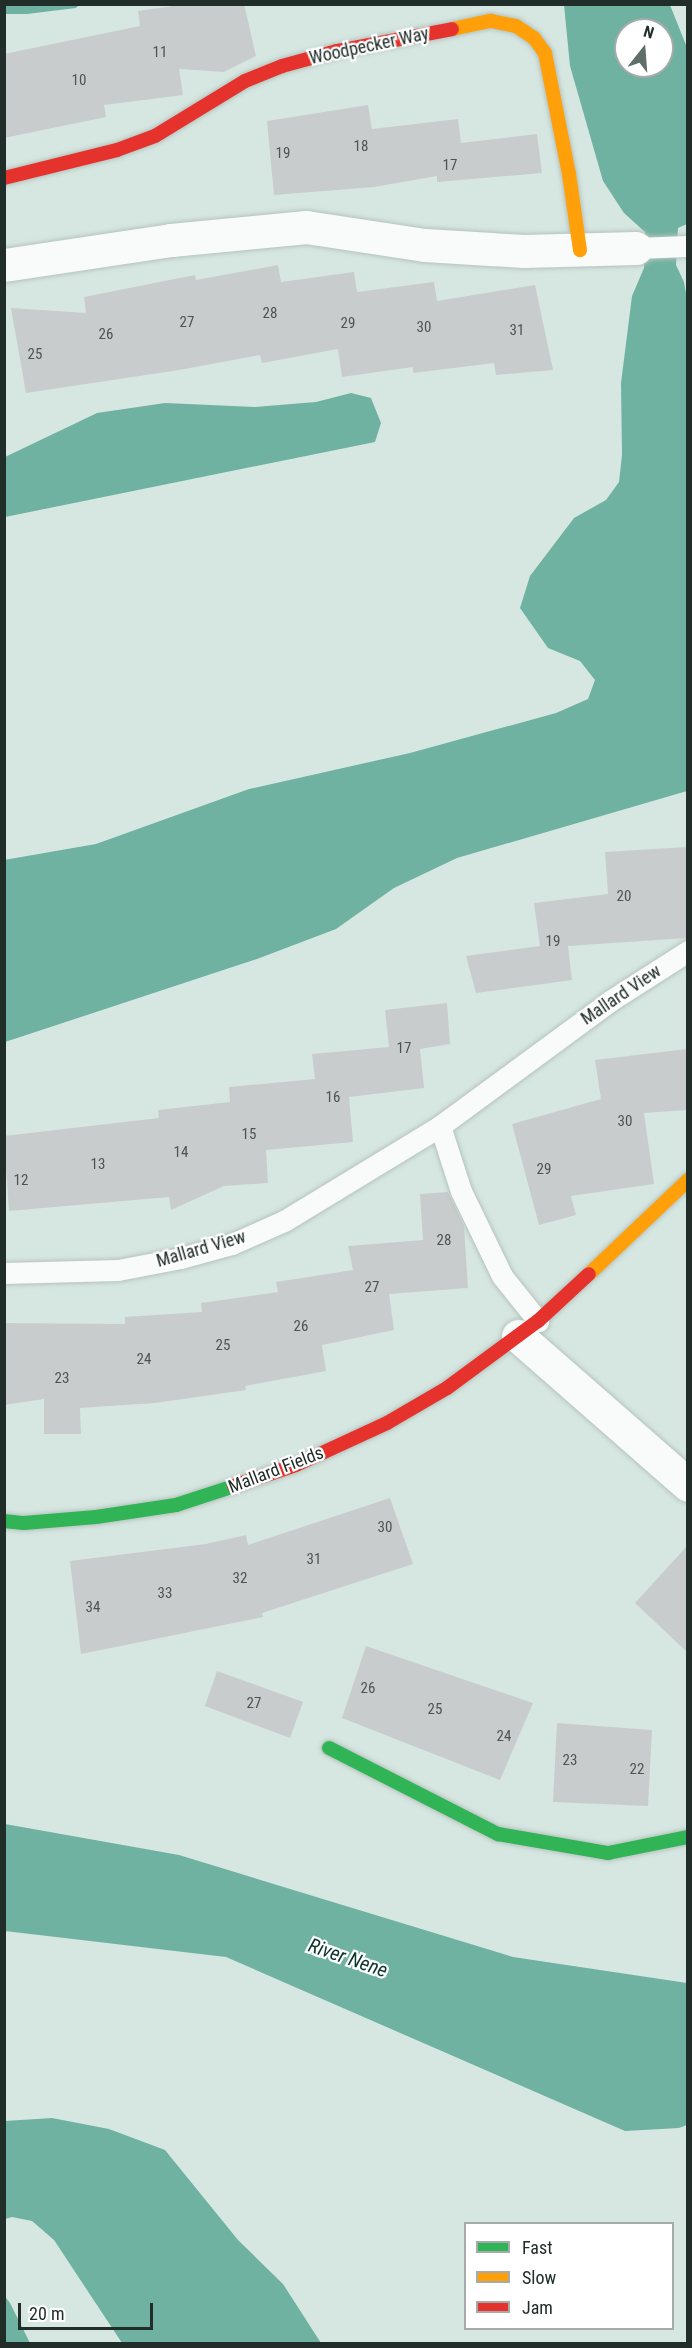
<!DOCTYPE html>
<style>
body{margin:0}
#map{position:relative;width:692px;height:2348px;overflow:hidden;background:#d6e7e1;font-family:"Roboto Condensed",sans-serif}
div>[style]{position:absolute}
.water>*{inset:0;background:#6fb2a1}
.building>*{inset:0;background:#c9cccc}
.roads{filter:drop-shadow(0 0 2px #b6c3be) drop-shadow(0 0 2px #b6c3be)}
.lane>*{height:21px;margin:-10.5px;padding:0 10.5px;transform-origin:10.5px;border-radius:10.5px;background:#f9fbfa}
.street>*{height:33px;margin:-16.5px;padding:0 16.5px;transform-origin:16.5px;border-radius:16.5px;background:#f9fbfa}
.fast>*{height:14px;margin:-7px;padding:0 7px;transform-origin:7px;border-radius:7px;background:#30b455}
.slow>*{height:14px;margin:-7px;padding:0 7px;transform-origin:7px;border-radius:7px;background:#ff9f0a}
.jam>*{height:14px;margin:-7px;padding:0 7px;transform-origin:7px;border-radius:7px;background:#e5322d}
span{translate:-50% -50%;white-space:nowrap;text-align:center;line-height:1.15;-webkit-text-stroke:4.5px #fff;paint-order:stroke}
.number-label{font-size:15px;color:#4a5552}
.number-label span{-webkit-text-stroke-width:0}
.street-label{font-size:18px;color:#202d29}
.water-label{font-size:20px;color:#0c352c;font-style:italic}
.frame{position:absolute;inset:0;border:6px solid #202d29;pointer-events:none}
.legend{position:absolute;left:464px;top:2222px;width:210px;height:108px;box-sizing:border-box;background:#fff;border:2px solid #a6aba9;margin:0;padding:8px 10px;list-style:none;font-size:18px;color:#202d29}
.legend li{display:flex;align-items:center;gap:12px;height:30px}
.legend b{width:30px;border:2px solid #a6aba9}
.north{position:absolute;left:614px;top:18px;width:60px;height:60px;box-sizing:border-box;background:#fff;border:2px solid #a6aba9;border-radius:50%;rotate:17deg;font-size:16px;font-weight:700;line-height:24px;text-align:center;color:#202d29}
.north::after{content:'';display:block;margin:auto;width:21px;height:27px;background:#606e69;clip-path:polygon(50% 0,100% 100%,50% 72%,0 100%)}
.scale{position:absolute;left:18px;top:2303px;width:135px;height:27px;box-sizing:border-box;border:3px solid #202d29;border-top:0;padding-left:8px;font-size:18px;line-height:21px;white-space:nowrap;color:#202d29;-webkit-text-stroke:4px #fff;paint-order:stroke}
</style>
<div id="map">
<div class="water">
<div style="clip-path:polygon(5px 4px,79px 4px,79px 5px,76px 8px,27px 14px,5px 14px)"></div>
<div style="clip-path:polygon(evenodd,564px 5px,670px 5px,688px 50px,687px 224px,678px 228px,676px 265px,684px 282px,688px 305px,687px 791px,457px 858px,394px 888px,336px 929px,257px 959px,5px 1042px,4px 860px,96px 844px,249px 789px,410px 753px,556px 713px,588px 699px,595px 680px,580px 661px,548px 648px,520px 608px,530px 576px,574px 518px,606px 500px,619px 482px,622px 455px,621px 383px,632px 296px,644px 268px,645px 232px,624px 213px,603px 181px,570px 66px,564px 5px,626px 30px,662px 30px,662px 66px,626px 66px,626px 30px)"></div>
<div style="clip-path:polygon(351px 393px,371px 398px,381px 423px,375px 442px,5px 517px,5px 457px,97px 413px,165px 403px,255px 407px,316px 402px)"></div>
<div style="clip-path:polygon(5px 1824px,179px 1855px,513px 1957px,687px 1983px,687px 2125px,679px 2128px,625px 2131px,226px 1957px,5px 1931px)"></div>
<div style="clip-path:polygon(52px 2118px,109px 2129px,165px 2150px,238px 2240px,283px 2284px,321px 2343px,122px 2343px,54px 2240px,32px 2221px,12px 2217px,5px 2219px,5px 2121px)"></div>
<div style="clip-path:polygon(4px 2295px,10px 2303px,30px 2343px,5px 2343px)"></div>
</div>
<div class="building">
<div style="clip-path:polygon(186px 4px,244px 4px,256px 56px,224px 72px,179px 69px,183px 95px,104px 105px,106px 117px,4px 138px,4px 54px,140px 26px,138px 11px)"></div>
<div style="clip-path:polygon(368px 105px,372px 129px,458px 119px,461px 143px,537px 134px,542px 173px,437px 182px,437px 176px,374px 187px,274px 195px,267px 121px)"></div>
<div style="clip-path:polygon(278px 265px,281px 282px,354px 272px,357px 292px,434px 282px,437px 301px,535px 285px,553px 370px,496px 375px,494px 363px,413px 373px,413px 367px,342px 377px,338px 349px,262px 363px,260px 355px,179px 370px,26px 393px,11px 308px,86px 313px,84px 297px,195px 275px,196px 280px)"></div>
<div style="clip-path:polygon(687px 847px,687px 938px,568px 946px,572px 980px,476px 993px,466px 956px,540px 946px,534px 903px,608px 894px,605px 852px)"></div>
<div style="clip-path:polygon(447px 1003px,450px 1044px,420px 1049px,424px 1088px,349px 1097px,353px 1142px,266px 1150px,268px 1183px,224px 1186px,171px 1210px,169px 1197px,9px 1211px,4px 1136px,159px 1118px,158px 1110px,230px 1102px,229px 1087px,315px 1079px,312px 1054px,389px 1047px,385px 1010px)"></div>
<div style="clip-path:polygon(687px 1049px,687px 1110px,644px 1113px,654px 1184px,571px 1196px,576px 1215px,539px 1225px,512px 1124px,601px 1099px,595px 1060px)"></div>
<div style="clip-path:polygon(448px 1192px,464px 1226px,468px 1288px,389px 1294px,394px 1330px,322px 1345px,326px 1371px,245px 1386px,246px 1390px,155px 1403px,80px 1408px,81px 1434px,44px 1434px,44px 1399px,4px 1405px,4px 1323px,125px 1324px,125px 1317px,202px 1312px,201px 1303px,278px 1292px,276px 1282px,353px 1270px,348px 1246px,423px 1240px,420px 1194px)"></div>
<div style="clip-path:polygon(390px 1498px,413px 1564px,262px 1613px,263px 1617px,81px 1654px,70px 1561px,206px 1544px,246px 1535px,248px 1545px)"></div>
<div style="clip-path:polygon(687px 1546px,687px 1652px,635px 1603px)"></div>
<div style="clip-path:polygon(366px 1646px,533px 1703px,500px 1780px,342px 1718px)"></div>
<div style="clip-path:polygon(217px 1671px,303px 1702px,290px 1738px,205px 1706px)"></div>
<div style="clip-path:polygon(557px 1723px,652px 1730px,648px 1806px,553px 1802px)"></div>
</div>
<div class="roads">
<div class="lane">
<div style="left:636px;top:248px;width:52px;rotate:-2.2deg"></div>
<div style="left:440px;top:1126px;width:68px;rotate:72.1deg"></div>
<div style="left:461px;top:1191px;width:94px;rotate:64.2deg"></div>
<div style="left:502px;top:1276px;width:58px;rotate:51.3deg"></div>
<div style="left:4px;top:1273px;width:114px;rotate:-1.5deg"></div>
<div style="left:118px;top:1270px;width:64px;rotate:-10.8deg"></div>
<div style="left:181px;top:1258px;width:53px;rotate:-15.4deg"></div>
<div style="left:232px;top:1244px;width:57px;rotate:-23.9deg"></div>
<div style="left:284px;top:1221px;width:183px;rotate:-31.3deg"></div>
<div style="left:440px;top:1126px;width:211px;rotate:-36.3deg"></div>
<div style="left:610px;top:1001px;width:93px;rotate:-32.7deg"></div>
</div>
<div class="street">
<div style="left:4px;top:265px;width:169px;rotate:-8.5deg"></div>
<div style="left:171px;top:240px;width:136px;rotate:-5.5deg"></div>
<div style="left:306px;top:227px;width:120px;rotate:8.6deg"></div>
<div style="left:425px;top:245px;width:99px;rotate:3.5deg"></div>
<div style="left:524px;top:251px;width:112px;rotate:-1.5deg"></div>
<div style="left:518px;top:1336px;width:226px;rotate:41.2deg"></div>
</div>
<div class="fast">
<div style="left:4px;top:1521px;width:20px;rotate:6deg"></div>
<div style="left:24px;top:1523px;width:72px;rotate:-4.8deg"></div>
<div style="left:96px;top:1517px;width:81px;rotate:-8.5deg"></div>
<div style="left:176px;top:1505px;width:61px;rotate:-18.1deg"></div>
<div style="left:329px;top:1748px;width:190px;rotate:27deg"></div>
<div style="left:498px;top:1834px;width:112px;rotate:9.8deg"></div>
<div style="left:608px;top:1853px;width:82px;rotate:-11.3deg"></div>
</div>
<div class="slow">
<div style="left:452px;top:29px;width:40px;rotate:-12deg"></div>
<div style="left:491px;top:21px;width:25px;rotate:11deg"></div>
<div style="left:516px;top:26px;width:22px;rotate:34deg"></div>
<div style="left:534px;top:38px;width:19px;rotate:54deg"></div>
<div style="left:545px;top:53px;width:123px;rotate:78.8deg"></div>
<div style="left:569px;top:174px;width:77px;rotate:81.8deg"></div>
<div style="left:589px;top:1274px;width:137px;rotate:-43.5deg"></div>
</div>
<div class="jam">
<div style="left:4px;top:178px;width:116px;rotate:-13.9deg"></div>
<div style="left:117px;top:150px;width:40px;rotate:-20.2deg"></div>
<div style="left:155px;top:136px;width:105px;rotate:-31.4deg"></div>
<div style="left:245px;top:81px;width:40px;rotate:-22deg"></div>
<div style="left:282px;top:66px;width:57px;rotate:-15.3deg"></div>
<div style="left:337px;top:51px;width:117px;rotate:-10.8deg"></div>
<div style="left:234px;top:1486px;width:65px;rotate:-18.7deg"></div>
<div style="left:296px;top:1465px;width:100px;rotate:-24.8deg"></div>
<div style="left:387px;top:1423px;width:69px;rotate:-30.3deg"></div>
<div style="left:447px;top:1388px;width:113px;rotate:-36.4deg"></div>
<div style="left:538px;top:1321px;width:69px;rotate:-42.7deg"></div>
</div>
</div>
<div class="number-label">
<span style="left:160px;top:53px">11</span>
<span style="left:79px;top:81px">10</span>
<span style="left:361px;top:147px">18</span>
<span style="left:283px;top:154px">19</span>
<span style="left:450px;top:166px">17</span>
<span style="left:270px;top:314px">28</span>
<span style="left:187px;top:323px">27</span>
<span style="left:348px;top:324px">29</span>
<span style="left:424px;top:328px">30</span>
<span style="left:517px;top:331px">31</span>
<span style="left:106px;top:335px">26</span>
<span style="left:35px;top:355px">25</span>
<span style="left:624px;top:897px">20</span>
<span style="left:553px;top:942px">19</span>
<span style="left:404px;top:1049px">17</span>
<span style="left:333px;top:1098px">16</span>
<span style="left:625px;top:1122px">30</span>
<span style="left:249px;top:1135px">15</span>
<span style="left:181px;top:1153px">14</span>
<span style="left:98px;top:1165px">13</span>
<span style="left:544px;top:1170px">29</span>
<span style="left:21px;top:1181px">12</span>
<span style="left:444px;top:1241px">28</span>
<span style="left:372px;top:1288px">27</span>
<span style="left:301px;top:1327px">26</span>
<span style="left:223px;top:1346px">25</span>
<span style="left:144px;top:1360px">24</span>
<span style="left:62px;top:1379px">23</span>
<span style="left:385px;top:1528px">30</span>
<span style="left:314px;top:1560px">31</span>
<span style="left:240px;top:1579px">32</span>
<span style="left:165px;top:1594px">33</span>
<span style="left:93px;top:1608px">34</span>
<span style="left:368px;top:1689px">26</span>
<span style="left:254px;top:1704px">27</span>
<span style="left:435px;top:1710px">25</span>
<span style="left:504px;top:1737px">24</span>
<span style="left:570px;top:1761px">23</span>
<span style="left:637px;top:1770px">22</span>
</div>
<div class="street-label">
<span style="left:369px;top:46px;rotate:-12deg">Woodpecker Way</span>
<span style="left:621px;top:995px;rotate:-34deg">Mallard View</span>
<span style="left:201px;top:1249px;rotate:-16deg">Mallard View</span>
<span style="left:276px;top:1470px;rotate:-21deg">Mallard Fields</span>
</div>
<div class="water-label">
<span style="left:348px;top:1958px;rotate:19deg">River Nene</span>
</div>
<div class="frame"></div>
<ul class="legend">
<li><b style="height:8px;background:#30b455"></b>Fast</li>
<li><b style="height:8px;background:#ff9f0a"></b>Slow</li>
<li><b style="height:8px;background:#e5322d"></b>Jam</li>
</ul>
<div class="north">N</div>
<div class="scale">20 m</div>
</div>
